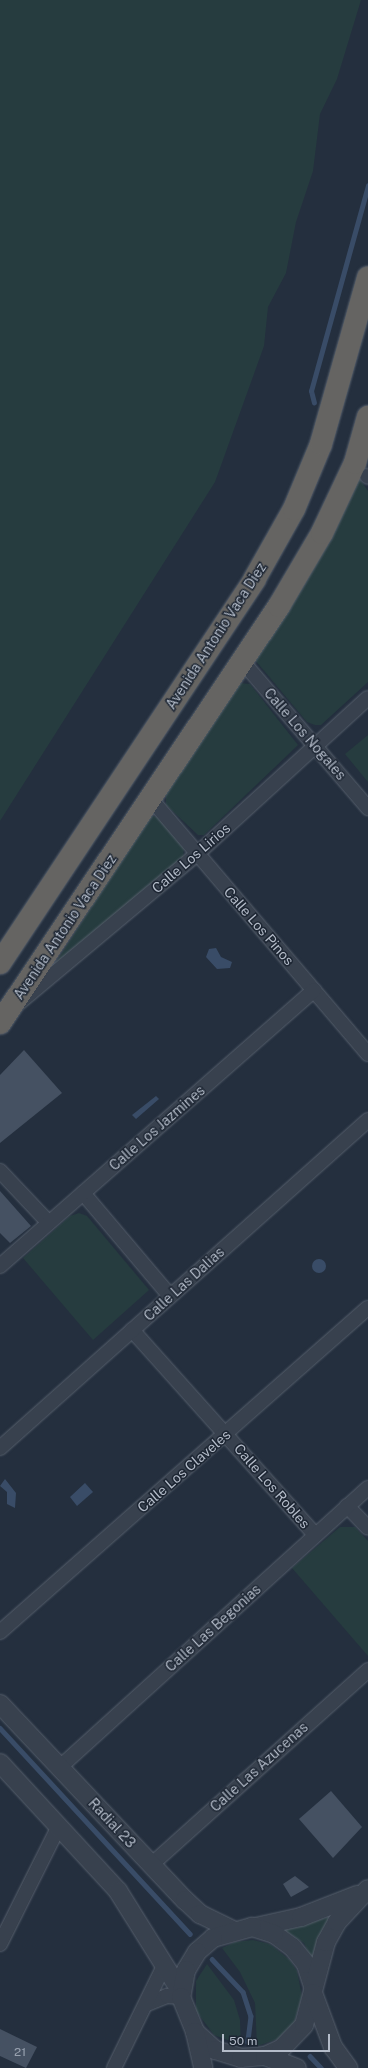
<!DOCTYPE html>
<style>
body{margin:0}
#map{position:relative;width:368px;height:2068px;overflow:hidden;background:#242f3e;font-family:"Public Sans",sans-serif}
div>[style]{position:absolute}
.green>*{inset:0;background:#263c3f}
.water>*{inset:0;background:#394c67}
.round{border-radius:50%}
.stream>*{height:4.5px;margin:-2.25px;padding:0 2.25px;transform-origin:2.25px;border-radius:2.25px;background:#394c67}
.building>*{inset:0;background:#455162}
.roads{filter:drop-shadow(0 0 1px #565f6c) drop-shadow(0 0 1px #565f6c)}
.minor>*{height:14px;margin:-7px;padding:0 7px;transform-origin:7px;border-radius:7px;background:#38414e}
.tertiary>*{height:18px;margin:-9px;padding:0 9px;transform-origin:9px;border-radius:9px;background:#38414e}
.trunk>*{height:22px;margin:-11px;padding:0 11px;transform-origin:11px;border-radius:11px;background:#656462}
span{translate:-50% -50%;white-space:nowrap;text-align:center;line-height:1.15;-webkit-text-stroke:3px #1d2633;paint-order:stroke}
.number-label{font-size:12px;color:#98a1af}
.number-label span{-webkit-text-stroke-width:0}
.street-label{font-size:14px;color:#b4bcc9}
.scale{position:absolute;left:222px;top:2034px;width:108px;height:18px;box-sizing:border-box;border:2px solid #b4bcc9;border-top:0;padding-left:5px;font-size:12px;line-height:14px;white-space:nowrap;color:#b4bcc9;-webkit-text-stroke:3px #1d2633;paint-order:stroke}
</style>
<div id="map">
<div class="green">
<div style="clip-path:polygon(0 0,361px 0,337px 79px,320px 114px,313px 171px,296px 222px,286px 273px,268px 307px,264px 346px,215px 482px,0 821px)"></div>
<div style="clip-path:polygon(359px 478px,368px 491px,368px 682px,321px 725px,315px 725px,307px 722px,255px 660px)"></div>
<div style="clip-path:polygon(239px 683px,250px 684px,298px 745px,204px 835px,198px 835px,166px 805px,166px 792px)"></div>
<div style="clip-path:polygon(368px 735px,368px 782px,345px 754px)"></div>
<div style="clip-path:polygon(150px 816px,160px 817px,184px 846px,183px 857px,45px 979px)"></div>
<div style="clip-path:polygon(79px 1213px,87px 1216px,149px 1290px,93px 1340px,23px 1258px,70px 1216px)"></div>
<div style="clip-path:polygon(340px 1527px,355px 1527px,368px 1541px,368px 1656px,292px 1568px)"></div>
<div style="clip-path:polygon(332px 1916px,314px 1964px,304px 1943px,284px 1930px)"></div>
<div style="clip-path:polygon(253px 1940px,270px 1944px,290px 1960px,297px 1971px,302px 1996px,294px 2023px,278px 2039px,257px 2046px,255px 2003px,240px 1972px,222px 1948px,235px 1942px)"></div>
<div style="clip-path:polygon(207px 1964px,234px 2000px,240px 2020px,241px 2045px,214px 2035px,196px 2011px,196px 1981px)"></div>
</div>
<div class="water">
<div style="clip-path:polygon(216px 948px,221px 957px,232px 962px,230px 968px,217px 969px,206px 957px,209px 949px)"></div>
<div style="clip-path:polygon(156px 1096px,159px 1099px,136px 1119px,132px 1115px)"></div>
<div class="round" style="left:312px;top:1259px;width:14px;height:14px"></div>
<div style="clip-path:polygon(5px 1479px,16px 1493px,15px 1508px,7px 1504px,7px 1492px,0 1486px)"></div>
<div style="clip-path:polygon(85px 1483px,93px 1492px,77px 1506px,70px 1497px)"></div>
</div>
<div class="stream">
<div style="left:314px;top:403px;width:12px;rotate:-104deg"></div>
<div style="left:311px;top:391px;width:213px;rotate:-74.5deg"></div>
<div style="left:0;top:1728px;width:280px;rotate:47.3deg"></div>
<div style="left:212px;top:1959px;width:45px;rotate:46.8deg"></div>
<div style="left:243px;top:1992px;width:25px;rotate:72deg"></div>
<div style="left:251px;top:2016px;width:26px;rotate:97deg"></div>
<div style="left:310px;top:2056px;width:16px;rotate:47deg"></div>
</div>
<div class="building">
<div style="clip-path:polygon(24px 1050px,62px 1093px,0 1143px,0 1075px)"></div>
<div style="clip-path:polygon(0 1191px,31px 1226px,10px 1243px,0 1233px)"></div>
<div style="clip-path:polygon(331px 1791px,362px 1827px,333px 1858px,299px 1819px)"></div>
<div style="clip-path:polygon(295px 1876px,309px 1887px,291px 1897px,283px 1884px)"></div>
<div style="clip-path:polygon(0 2029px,37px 2047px,26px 2068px,0 2056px)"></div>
</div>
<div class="roads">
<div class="minor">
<div style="left:367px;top:476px;width:1px;rotate:45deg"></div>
<div style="left:242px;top:661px;width:194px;rotate:49.4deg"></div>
<div style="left:151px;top:799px;width:335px;rotate:49.6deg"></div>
<div style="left:19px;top:1003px;width:232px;rotate:-39.9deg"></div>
<div style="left:197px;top:854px;width:231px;rotate:-42.4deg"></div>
<div style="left:0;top:1171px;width:71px;rotate:46.7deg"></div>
<div style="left:83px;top:1193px;width:135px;rotate:49.8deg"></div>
<div style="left:0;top:1266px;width:418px;rotate:-41.3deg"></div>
<div style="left:132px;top:1330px;width:275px;rotate:48.2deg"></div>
<div style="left:0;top:1448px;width:493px;rotate:-41.7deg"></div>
<div style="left:347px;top:1506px;width:30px;rotate:46deg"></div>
<div style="left:0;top:1632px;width:490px;rotate:-41.4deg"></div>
<div style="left:59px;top:1768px;width:417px;rotate:-42.2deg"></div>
<div style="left:151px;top:1865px;width:292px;rotate:-41.9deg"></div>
<div style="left:0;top:1944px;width:132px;rotate:-63.4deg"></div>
<div style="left:147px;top:2004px;width:22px;rotate:-22deg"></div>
<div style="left:167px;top:1996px;width:14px;rotate:4deg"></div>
<div style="left:114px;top:2068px;width:114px;rotate:-63.9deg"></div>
</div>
<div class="tertiary">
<div style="left:0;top:1704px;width:270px;rotate:46.7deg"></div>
<div style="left:185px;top:1900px;width:21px;rotate:43deg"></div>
<div style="left:200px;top:1914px;width:37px;rotate:26deg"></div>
<div style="left:0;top:1763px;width:174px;rotate:47.3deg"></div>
<div style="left:118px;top:1891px;width:119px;rotate:58deg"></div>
<div style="left:256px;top:1927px;width:46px;rotate:-12.5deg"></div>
<div style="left:301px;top:1917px;width:60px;rotate:-21.4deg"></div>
<div style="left:313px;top:1986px;width:23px;rotate:-108deg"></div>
<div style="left:306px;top:1964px;width:22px;rotate:-129deg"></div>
<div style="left:292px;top:1947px;width:22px;rotate:-144deg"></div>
<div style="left:274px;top:1934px;width:23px;rotate:-162deg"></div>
<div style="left:252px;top:1927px;width:41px;rotate:164.2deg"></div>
<div style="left:213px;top:1938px;width:21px;rotate:139deg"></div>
<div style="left:197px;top:1952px;width:21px;rotate:121deg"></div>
<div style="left:186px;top:1970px;width:27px;rotate:100deg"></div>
<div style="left:181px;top:1997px;width:38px;rotate:68deg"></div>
<div style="left:195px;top:2032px;width:27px;rotate:42deg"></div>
<div style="left:215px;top:2050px;width:27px;rotate:17deg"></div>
<div style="left:241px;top:2058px;width:24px;rotate:-5deg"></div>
<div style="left:265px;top:2056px;width:17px;rotate:-24deg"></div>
<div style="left:281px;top:2049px;width:33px;rotate:-46deg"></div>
<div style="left:304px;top:2025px;width:86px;rotate:-75.2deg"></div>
<div style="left:326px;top:1942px;width:23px;rotate:-61deg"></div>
<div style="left:337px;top:1922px;width:45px;rotate:-46.8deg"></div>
<div style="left:313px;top:1993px;width:58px;rotate:69.7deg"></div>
<div style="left:333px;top:2047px;width:26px;rotate:54deg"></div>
<div style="left:195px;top:2032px;width:37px;rotate:77deg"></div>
<div style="left:265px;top:2056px;width:34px;rotate:21deg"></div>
</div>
<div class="trunk">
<div style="left:0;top:963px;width:460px;rotate:-56.4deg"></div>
<div style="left:254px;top:580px;width:81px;rotate:-60.6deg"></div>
<div style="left:294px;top:509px;width:70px;rotate:-67.4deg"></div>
<div style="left:321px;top:444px;width:173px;rotate:-74.2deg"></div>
<div style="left:0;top:1023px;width:502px;rotate:-56.21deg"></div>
<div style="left:279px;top:606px;width:85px;rotate:-59.5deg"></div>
<div style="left:322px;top:533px;width:77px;rotate:-64.8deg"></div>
<div style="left:355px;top:463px;width:48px;rotate:-74.2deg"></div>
</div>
</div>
<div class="number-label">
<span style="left:20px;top:2053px">21</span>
</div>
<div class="street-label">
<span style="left:216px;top:636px;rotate:-57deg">Avenida Antonio Vaca Diez</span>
<span style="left:305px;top:734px;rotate:49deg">Calle Los Nogales</span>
<span style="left:191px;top:858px;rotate:-41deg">Calle Los Lirios</span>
<span style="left:259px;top:926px;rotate:49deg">Calle Los Pinos</span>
<span style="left:65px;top:927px;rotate:-56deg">Avenida Antonio Vaca Diez</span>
<span style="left:157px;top:1128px;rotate:-41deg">Calle Los Jazmines</span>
<span style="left:184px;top:1284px;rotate:-42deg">Calle Las Dalias</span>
<span style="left:184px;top:1471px;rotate:-41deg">Calle Los Claveles</span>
<span style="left:272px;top:1486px;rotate:49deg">Calle Los Robles</span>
<span style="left:213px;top:1628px;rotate:-42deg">Calle Las Begonias</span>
<span style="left:259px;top:1767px;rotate:-42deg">Calle Las Azucenas</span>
<span style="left:112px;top:1823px;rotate:47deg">Radial 23</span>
</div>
<div class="scale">50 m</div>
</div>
